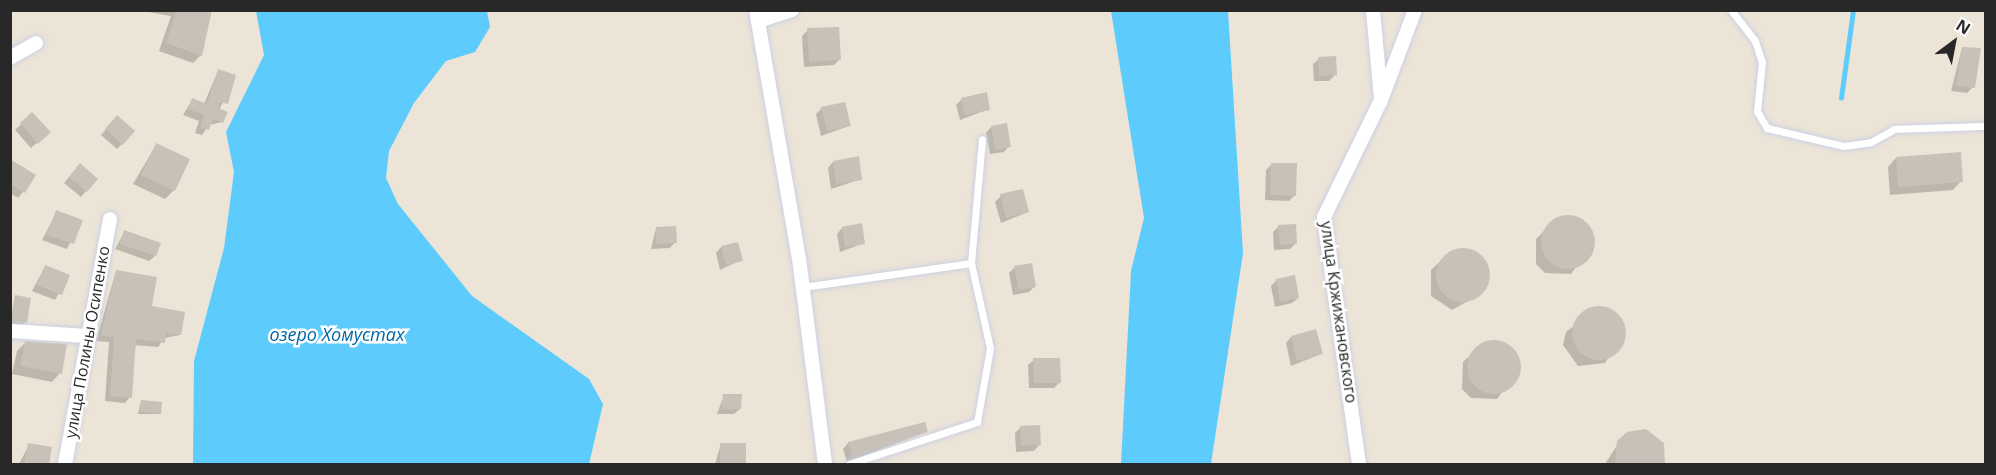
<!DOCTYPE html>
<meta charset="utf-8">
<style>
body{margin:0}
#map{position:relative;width:1996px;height:475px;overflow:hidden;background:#ece4d7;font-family:"Open Sans",sans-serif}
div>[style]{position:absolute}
.water>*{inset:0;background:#5dccfc}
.shadow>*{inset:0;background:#0003}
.stream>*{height:4.5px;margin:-2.25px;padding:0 2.25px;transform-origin:2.25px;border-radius:2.25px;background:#5dccfc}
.building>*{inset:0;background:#c7c1b7}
.round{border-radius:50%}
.roads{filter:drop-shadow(0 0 2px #ccd0e3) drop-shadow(0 0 2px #ccd0e3)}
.service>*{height:7px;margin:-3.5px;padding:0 3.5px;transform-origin:3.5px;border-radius:3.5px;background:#fff}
.minor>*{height:14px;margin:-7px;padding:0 7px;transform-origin:7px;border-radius:7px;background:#fff}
span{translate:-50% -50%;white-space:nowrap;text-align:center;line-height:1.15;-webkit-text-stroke:5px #fff;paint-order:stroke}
.street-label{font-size:16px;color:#282828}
.water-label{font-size:18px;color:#0065a3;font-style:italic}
.frame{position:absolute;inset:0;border:12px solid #282828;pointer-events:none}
.north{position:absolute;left:1924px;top:12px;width:60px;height:60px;-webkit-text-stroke:4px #fff;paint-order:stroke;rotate:32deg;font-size:16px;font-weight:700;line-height:24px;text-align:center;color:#282828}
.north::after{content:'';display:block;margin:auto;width:21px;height:27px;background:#282828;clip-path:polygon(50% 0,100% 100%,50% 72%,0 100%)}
</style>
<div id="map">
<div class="water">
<div style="clip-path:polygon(256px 11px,487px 11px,490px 27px,475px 52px,446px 61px,414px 103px,389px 151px,386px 178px,398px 204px,472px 296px,589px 379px,603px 404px,589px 464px,193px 464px,194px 361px,224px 248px,234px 172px,226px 132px,264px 55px)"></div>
<div style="clip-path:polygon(1111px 11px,1228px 11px,1243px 253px,1211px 464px,1121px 464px,1131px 271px,1144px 218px)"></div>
</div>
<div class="shadow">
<div style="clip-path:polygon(137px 10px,210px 10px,201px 55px,193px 63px,159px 51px,171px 16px)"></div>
<div style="clip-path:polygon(808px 30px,839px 60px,834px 65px,804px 67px,802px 36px)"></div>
<div style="clip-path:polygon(1962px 48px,1973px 87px,1967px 93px,1951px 91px)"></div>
<div style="clip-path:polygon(1319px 59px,1335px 75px,1329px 81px,1314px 81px,1313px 64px)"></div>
<div style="clip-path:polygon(218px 71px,235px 76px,219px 110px,222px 122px,209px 125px,202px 135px,195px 133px,199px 121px,183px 115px,192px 100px,204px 104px)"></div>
<div style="clip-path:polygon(962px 99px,989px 109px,960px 120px,956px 105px)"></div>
<div style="clip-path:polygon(822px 108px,849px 126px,821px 136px,816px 114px)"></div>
<div style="clip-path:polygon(32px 114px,49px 132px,31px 148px,15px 130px)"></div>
<div style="clip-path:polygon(112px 123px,122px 144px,117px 149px,101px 135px)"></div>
<div style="clip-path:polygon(991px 127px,1009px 146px,1004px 152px,990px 154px,986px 133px)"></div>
<div style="clip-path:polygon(156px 145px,174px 190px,165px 199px,133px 184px)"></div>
<div style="clip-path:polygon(1896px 158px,1961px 181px,1953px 190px,1890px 195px,1888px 167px)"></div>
<div style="clip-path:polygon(10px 161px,23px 192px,18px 198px,10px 193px)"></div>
<div style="clip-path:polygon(833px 162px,861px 179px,831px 189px,828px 168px)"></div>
<div style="clip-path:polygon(1272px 164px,1295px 195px,1289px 201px,1265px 200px,1266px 170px)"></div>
<div style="clip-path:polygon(74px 171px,86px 191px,81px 197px,64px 183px)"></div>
<div style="clip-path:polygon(1001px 196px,1028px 212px,1001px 223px,995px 202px)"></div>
<div style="clip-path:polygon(57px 212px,81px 221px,67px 249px,42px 240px)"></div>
<div style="clip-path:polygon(1556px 219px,1581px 220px,1593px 243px,1571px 274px,1545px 273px,1536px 264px,1536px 239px)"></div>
<div style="clip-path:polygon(1279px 226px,1296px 243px,1290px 249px,1274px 250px,1273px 232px)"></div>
<div style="clip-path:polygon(656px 228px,675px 242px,670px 248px,651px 249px)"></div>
<div style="clip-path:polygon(842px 228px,864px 243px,840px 252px,837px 234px)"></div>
<div style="clip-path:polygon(125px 231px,155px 256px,149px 261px,115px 249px)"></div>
<div style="clip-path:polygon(721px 247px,741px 260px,720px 270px,716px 253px)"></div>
<div style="clip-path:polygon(1450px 252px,1476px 253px,1488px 276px,1475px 297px,1452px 310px,1431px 296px,1431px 270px)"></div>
<div style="clip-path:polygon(45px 267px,68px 276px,55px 300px,32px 291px)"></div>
<div style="clip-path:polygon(1014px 268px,1035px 286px,1029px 292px,1013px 295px,1009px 273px)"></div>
<div style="clip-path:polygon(116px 271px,180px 335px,164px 338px,158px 347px,134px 345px,130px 397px,125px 403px,105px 401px,109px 342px,96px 341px)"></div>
<div style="clip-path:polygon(1277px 280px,1298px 298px,1292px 303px,1275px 307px,1271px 286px)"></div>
<div style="clip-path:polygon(15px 296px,25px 322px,19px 328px,10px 328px)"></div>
<div style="clip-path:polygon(1597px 308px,1609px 310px,1624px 331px,1605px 363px,1578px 366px,1563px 345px,1566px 332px)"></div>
<div style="clip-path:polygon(1291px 337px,1321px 354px,1291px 366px,1286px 343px)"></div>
<div style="clip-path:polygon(25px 343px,60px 373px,52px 382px,12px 374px,17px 351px)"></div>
<div style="clip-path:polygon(1482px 344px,1508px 345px,1517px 355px,1520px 368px,1497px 399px,1471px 398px,1462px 389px,1463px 362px)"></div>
<div style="clip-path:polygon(1034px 360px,1060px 382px,1054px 388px,1029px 388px,1028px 365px)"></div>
<div style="clip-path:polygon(724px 395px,740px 409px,734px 414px,717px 414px)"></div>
<div style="clip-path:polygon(141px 401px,159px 414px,138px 414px)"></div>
<div style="clip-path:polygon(1021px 427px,1039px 445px,1034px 451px,1016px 452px,1015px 433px)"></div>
<div style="clip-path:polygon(926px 432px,847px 462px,843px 449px,848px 443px)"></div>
<div style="clip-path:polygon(1619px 442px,1662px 464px,1605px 464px)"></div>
<div style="clip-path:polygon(721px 444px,744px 464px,715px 464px)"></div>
<div style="clip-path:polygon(29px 445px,48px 464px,19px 464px)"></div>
</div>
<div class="stream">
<div style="left:1841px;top:98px;width:89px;rotate:-82.2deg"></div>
</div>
<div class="building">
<div style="clip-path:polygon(177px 10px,212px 10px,202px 56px,166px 43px)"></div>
<div style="clip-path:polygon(839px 27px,841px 60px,809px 62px,807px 28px)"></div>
<div style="clip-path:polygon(1962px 47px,1981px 48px,1975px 88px,1956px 86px)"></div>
<div style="clip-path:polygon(1336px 56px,1337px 75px,1319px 76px,1318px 57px)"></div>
<div style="clip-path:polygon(218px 69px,236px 75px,228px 104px,220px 102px,218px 108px,228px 112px,223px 123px,213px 119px,209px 130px,200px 127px,204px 115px,188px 109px,192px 98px,207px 104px)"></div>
<div style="clip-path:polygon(987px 92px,990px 110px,965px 115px,961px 98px)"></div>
<div style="clip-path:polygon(845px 102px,851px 126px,827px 131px,821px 107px)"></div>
<div style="clip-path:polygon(32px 112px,51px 132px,38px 144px,20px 123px)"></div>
<div style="clip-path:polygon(117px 115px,135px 131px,123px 145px,105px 129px)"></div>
<div style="clip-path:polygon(1007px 123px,1011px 147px,995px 150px,991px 126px)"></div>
<div style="clip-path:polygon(156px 143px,190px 159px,175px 191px,141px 175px)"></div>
<div style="clip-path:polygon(1961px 152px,1963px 182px,1898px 187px,1896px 157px)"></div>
<div style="clip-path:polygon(859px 156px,862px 180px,836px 184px,833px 161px)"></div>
<div style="clip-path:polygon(10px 159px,36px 175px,25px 193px,10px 184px)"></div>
<div style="clip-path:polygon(80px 163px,98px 179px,87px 192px,69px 177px)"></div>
<div style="clip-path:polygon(1271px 163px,1297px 163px,1296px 196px,1270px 195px)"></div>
<div style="clip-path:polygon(1023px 189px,1029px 212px,1006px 218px,1000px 194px)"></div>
<div style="clip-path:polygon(56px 210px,83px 220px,74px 244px,47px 235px)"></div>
<div class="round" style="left:1541px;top:215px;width:54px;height:54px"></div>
<div style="clip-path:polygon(862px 223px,865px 244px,845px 247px,842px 227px)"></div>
<div style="clip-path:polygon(1296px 224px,1297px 244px,1280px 245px,1278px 225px)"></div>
<div style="clip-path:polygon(676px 226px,677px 243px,656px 244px,656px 227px)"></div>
<div style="clip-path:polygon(124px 230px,161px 243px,156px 256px,120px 244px)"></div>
<div style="clip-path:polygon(738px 242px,743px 261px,726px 265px,721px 246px)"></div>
<div class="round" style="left:1436px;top:248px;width:54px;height:54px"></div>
<div style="clip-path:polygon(1032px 263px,1036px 287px,1019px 290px,1014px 266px)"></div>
<div style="clip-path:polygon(45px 265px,70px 275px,62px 295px,37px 285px)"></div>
<div style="clip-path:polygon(116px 270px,157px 277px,152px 306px,185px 312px,181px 335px,166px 333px,165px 343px,136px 339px,132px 398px,110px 396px,114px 337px,101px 335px)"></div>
<div style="clip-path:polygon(1295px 275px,1299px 298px,1280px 302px,1276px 279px)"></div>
<div style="clip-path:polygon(15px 295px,31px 298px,27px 323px,10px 322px)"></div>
<div class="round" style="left:1572px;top:306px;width:54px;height:54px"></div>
<div style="clip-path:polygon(1316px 329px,1323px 354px,1297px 361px,1291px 336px)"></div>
<div class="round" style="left:1467px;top:340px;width:54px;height:54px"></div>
<div style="clip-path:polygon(25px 341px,67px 344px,62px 374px,20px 366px)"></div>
<div style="clip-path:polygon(1033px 358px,1060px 358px,1061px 383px,1034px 383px)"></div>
<div style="clip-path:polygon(723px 394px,742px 394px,741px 409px,722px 409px)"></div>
<div style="clip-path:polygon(141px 400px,162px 402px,161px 414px,140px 412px)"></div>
<div style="clip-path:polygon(925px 422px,928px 432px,852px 457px,848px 442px)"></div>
<div style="clip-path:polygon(1040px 425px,1041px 445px,1021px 446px,1020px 426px)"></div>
<div style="clip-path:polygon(1646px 429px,1664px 443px,1665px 465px,1615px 465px,1617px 441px,1627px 432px)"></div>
<div style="clip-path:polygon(28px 443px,52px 447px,49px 465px,24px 465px)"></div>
<div style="clip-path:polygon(720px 443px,746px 443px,746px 465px,720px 465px)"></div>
</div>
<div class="roads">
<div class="service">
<div style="left:1731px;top:10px;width:39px;rotate:52deg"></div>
<div style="left:1755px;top:41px;width:22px;rotate:72deg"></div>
<div style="left:1762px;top:62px;width:49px;rotate:95.8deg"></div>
<div style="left:1757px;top:111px;width:20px;rotate:60deg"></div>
<div style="left:1767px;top:128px;width:79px;rotate:13.2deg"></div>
<div style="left:1844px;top:146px;width:27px;rotate:-8deg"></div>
<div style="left:1871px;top:142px;width:26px;rotate:-29deg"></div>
<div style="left:1894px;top:129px;width:92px;rotate:-1.9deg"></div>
<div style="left:803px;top:287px;width:170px;rotate:-8.1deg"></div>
<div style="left:849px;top:464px;width:135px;rotate:-18.2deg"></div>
<div style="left:977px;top:422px;width:75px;rotate:-80deg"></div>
<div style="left:990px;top:348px;width:87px;rotate:-102.6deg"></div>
<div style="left:971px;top:263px;width:124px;rotate:-84.9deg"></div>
</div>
<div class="minor">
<div style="left:756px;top:10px;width:252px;rotate:80.2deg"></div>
<div style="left:799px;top:258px;width:208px;rotate:82.8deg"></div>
<div style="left:1373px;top:10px;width:88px;rotate:84.8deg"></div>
<div style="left:758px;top:21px;width:36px;rotate:-18deg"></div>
<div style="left:10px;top:58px;width:30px;rotate:-30deg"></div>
<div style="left:10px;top:331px;width:77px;rotate:3.7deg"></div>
<div style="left:65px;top:464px;width:249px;rotate:-79.6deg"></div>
<div style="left:1359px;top:464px;width:249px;rotate:-98.1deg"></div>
<div style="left:1324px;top:217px;width:130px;rotate:-64deg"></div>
<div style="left:1381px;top:100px;width:96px;rotate:-69.3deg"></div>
</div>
</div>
<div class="street-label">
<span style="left:1339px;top:312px;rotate:82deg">улица Кржижановского</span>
<span style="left:87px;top:342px;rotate:-80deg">улица Полины Осипенко</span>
</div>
<div class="water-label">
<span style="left:337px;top:334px">озеро Хомустах</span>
</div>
<div class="frame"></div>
<div class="north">N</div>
</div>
